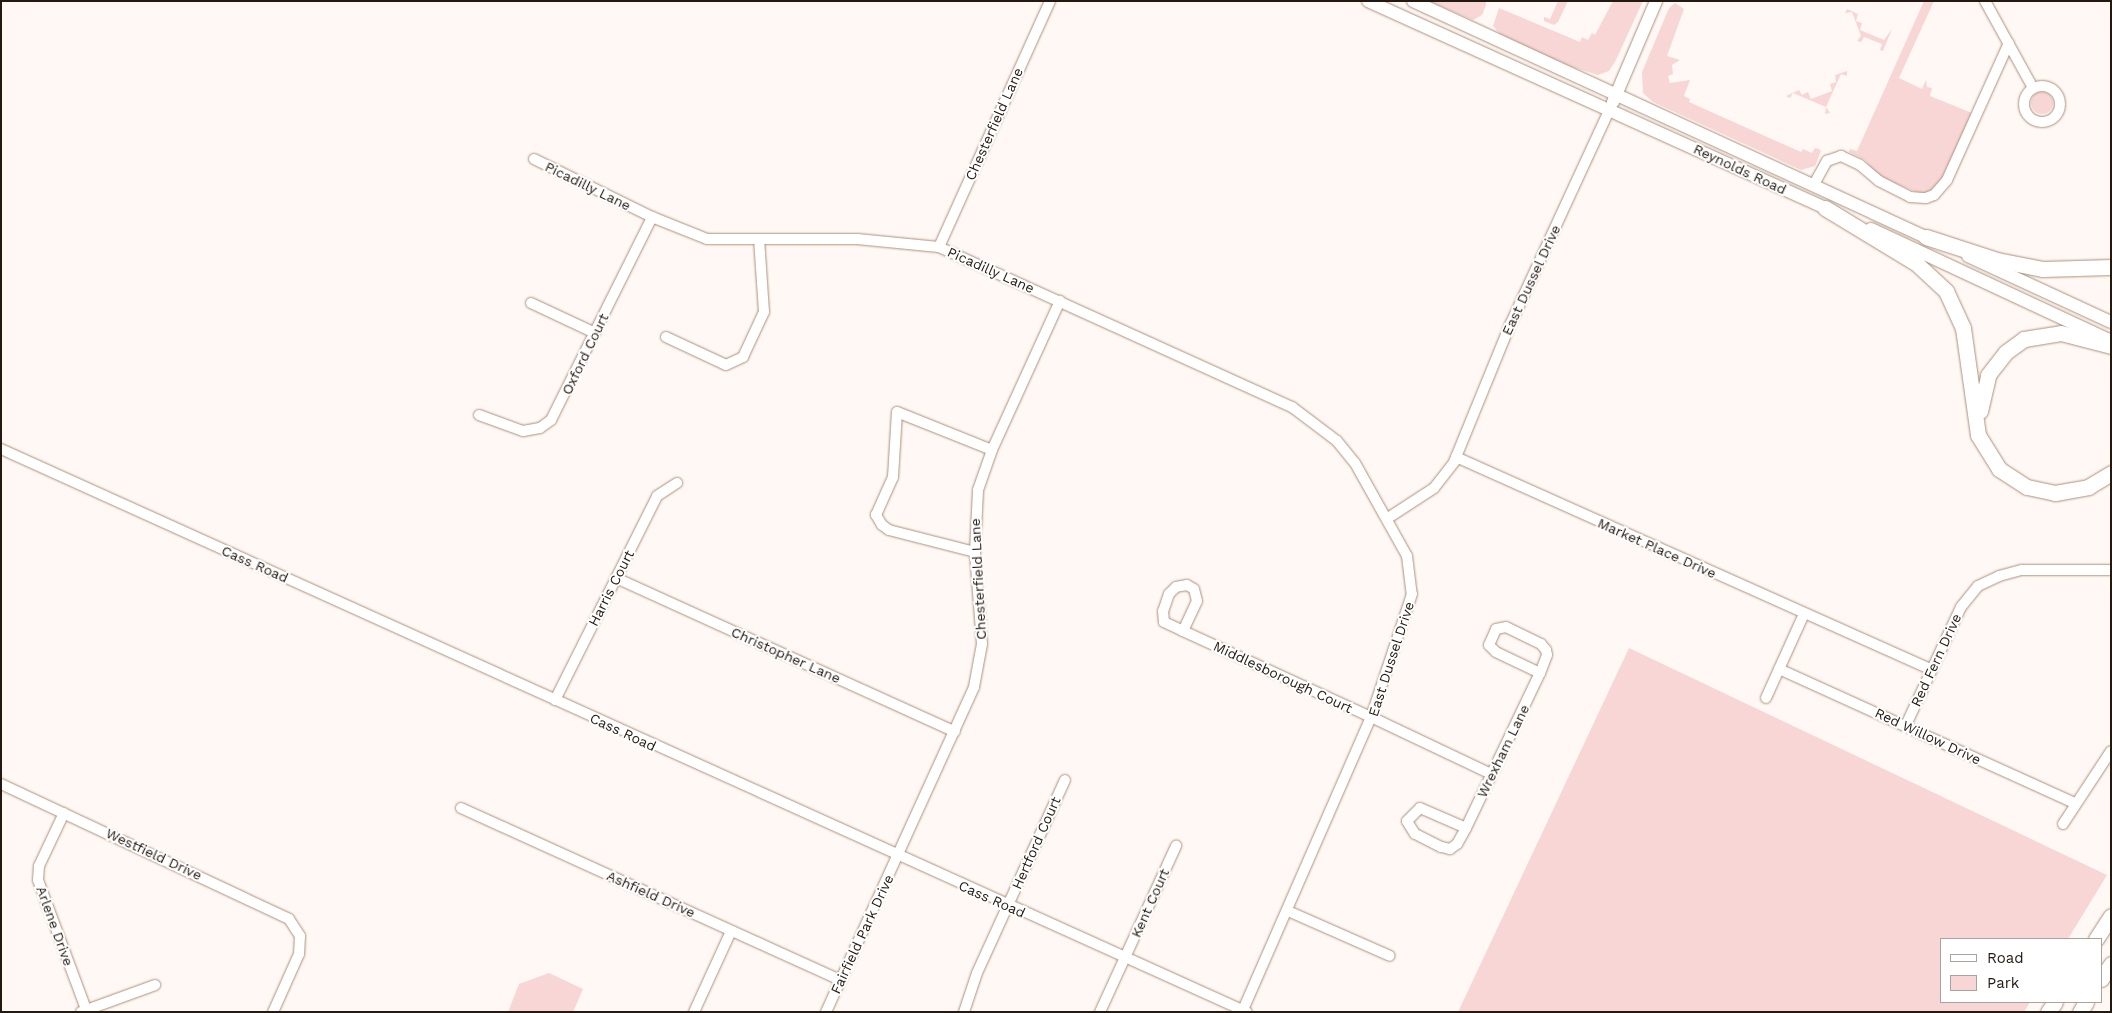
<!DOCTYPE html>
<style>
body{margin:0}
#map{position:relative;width:2112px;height:1013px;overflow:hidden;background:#fff8f4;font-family:"Work Sans",sans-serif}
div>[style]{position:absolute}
.green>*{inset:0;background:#f7d6d5}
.round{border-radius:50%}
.roads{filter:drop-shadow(0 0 1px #ad907a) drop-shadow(0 0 1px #ad907a)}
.minor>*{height:10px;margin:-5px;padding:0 5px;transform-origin:5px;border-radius:5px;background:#fff}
.minor>.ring{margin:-5px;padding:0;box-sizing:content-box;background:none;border:10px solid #fff;border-radius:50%}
.major>*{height:12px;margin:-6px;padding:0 6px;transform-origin:6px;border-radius:6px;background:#fff}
.highway>*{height:15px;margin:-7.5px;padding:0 7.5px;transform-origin:7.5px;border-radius:7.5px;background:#fff}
span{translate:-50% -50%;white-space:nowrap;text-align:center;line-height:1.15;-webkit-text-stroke:4px #fff;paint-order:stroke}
.street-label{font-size:14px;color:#231910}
.frame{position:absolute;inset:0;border:2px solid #231910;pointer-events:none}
.legend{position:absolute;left:1940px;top:938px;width:162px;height:65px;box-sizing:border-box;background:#fff;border:1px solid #a7a39f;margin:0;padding:6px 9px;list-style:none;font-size:15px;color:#231910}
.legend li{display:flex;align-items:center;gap:10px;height:25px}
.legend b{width:25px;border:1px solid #a7a39f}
</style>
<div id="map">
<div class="green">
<div style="clip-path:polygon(1428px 1px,1486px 1px,1486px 5px,1482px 15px,1473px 20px)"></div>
<div style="clip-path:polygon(1558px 1px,1568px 1px,1558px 22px,1554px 25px,1544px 21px,1544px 17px,1550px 19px)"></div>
<div style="clip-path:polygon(1613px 1px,1643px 1px,1616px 60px,1609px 71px,1598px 75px,1559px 63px,1500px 34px,1493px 26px,1499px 8px,1580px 42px,1582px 37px,1588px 40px,1592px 33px,1595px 35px)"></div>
<div style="clip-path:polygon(1924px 1px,1934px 1px,1899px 78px,1922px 89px,1926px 80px,1927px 87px,1932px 88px,1930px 96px,1972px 113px,1942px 181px,1929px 193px,1921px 194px,1878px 176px,1865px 160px,1849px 152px,1850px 149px,1857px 151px)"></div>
<div style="clip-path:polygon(1675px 3px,1684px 9px,1667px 56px,1680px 60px,1672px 65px,1673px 74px,1668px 76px,1670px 83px,1690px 80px,1684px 96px,1690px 99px,1689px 102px,1801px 152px,1803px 149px,1812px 153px,1815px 148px,1819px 149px,1821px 151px,1815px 166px,1801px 170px,1653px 102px,1643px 93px,1642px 72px,1669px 8px)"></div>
<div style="clip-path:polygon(1847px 9px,1858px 14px,1856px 21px,1862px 23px,1860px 30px,1884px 40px,1892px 29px,1883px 51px,1880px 50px,1882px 44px,1864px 37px,1861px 42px,1857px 41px,1861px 36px,1852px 12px,1845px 13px)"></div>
<div style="clip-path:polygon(1847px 71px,1847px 76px,1841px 74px,1826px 107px,1830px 113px,1825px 114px,1826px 107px,1793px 93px,1790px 98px,1786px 96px,1799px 90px,1802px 95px,1808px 92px,1811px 99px,1832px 91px,1830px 84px,1836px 82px,1835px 75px)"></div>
<div class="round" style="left:2031px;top:92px;width:22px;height:22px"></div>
<div style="clip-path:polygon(1629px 648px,2107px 875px,2068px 939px,1941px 939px,1941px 1002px,2030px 1002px,2024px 1012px,1458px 1012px)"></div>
<div style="clip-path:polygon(549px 973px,583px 989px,573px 1012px,508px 1012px,519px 984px)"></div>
</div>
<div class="roads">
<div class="minor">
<div style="left:1985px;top:1px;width:99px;rotate:61.1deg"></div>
<div class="ring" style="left:2024px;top:86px;width:26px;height:26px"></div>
<div style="left:534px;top:159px;width:131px;rotate:26.2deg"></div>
<div style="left:652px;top:217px;width:59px;rotate:21.8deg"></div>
<div style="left:707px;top:239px;width:150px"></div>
<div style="left:857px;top:239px;width:82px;rotate:5.6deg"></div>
<div style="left:939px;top:247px;width:388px;rotate:24.4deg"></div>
<div style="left:1292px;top:407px;width:56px;rotate:37.1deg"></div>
<div style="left:1337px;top:441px;width:28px;rotate:51deg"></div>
<div style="left:1355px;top:463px;width:107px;rotate:60.8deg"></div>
<div style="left:1407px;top:556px;width:38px;rotate:83deg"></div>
<div style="left:1412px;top:594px;width:130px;rotate:108.4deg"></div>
<div style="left:1371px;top:717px;width:322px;rotate:113.6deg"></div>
<div style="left:1813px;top:186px;width:29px;rotate:-61deg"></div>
<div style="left:1827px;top:161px;width:15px;rotate:-20deg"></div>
<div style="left:1841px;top:156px;width:21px;rotate:25deg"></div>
<div style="left:1860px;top:165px;width:25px;rotate:40deg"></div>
<div style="left:1879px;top:181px;width:35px;rotate:27deg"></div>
<div style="left:1910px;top:197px;width:16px;rotate:4deg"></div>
<div style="left:1926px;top:198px;width:9px;rotate:-21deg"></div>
<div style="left:1934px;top:195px;width:20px;rotate:-49deg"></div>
<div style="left:1947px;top:180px;width:150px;rotate:-65.7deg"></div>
<div style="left:939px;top:247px;width:270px;rotate:-65.7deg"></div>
<div style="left:531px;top:303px;width:71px;rotate:25.1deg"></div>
<div style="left:666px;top:337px;width:66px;rotate:25deg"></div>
<div style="left:726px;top:365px;width:19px;rotate:-25deg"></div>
<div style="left:743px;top:357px;width:50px;rotate:-65deg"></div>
<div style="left:764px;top:312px;width:73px;rotate:-93.9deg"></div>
<div style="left:479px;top:415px;width:47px;rotate:20deg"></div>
<div style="left:523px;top:431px;width:17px;rotate:-10deg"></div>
<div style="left:540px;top:428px;width:14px;rotate:-36deg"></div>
<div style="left:551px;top:420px;width:227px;rotate:-63.5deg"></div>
<div style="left:1px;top:449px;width:1367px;rotate:24.32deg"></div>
<div style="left:1456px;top:457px;width:519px;rotate:24.1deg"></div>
<div style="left:1388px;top:518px;width:55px;rotate:-33.1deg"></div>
<div style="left:1434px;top:488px;width:33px;rotate:-52deg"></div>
<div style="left:1454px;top:462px;width:148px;rotate:-67.8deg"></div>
<div style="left:1510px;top:325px;width:238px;rotate:-65.2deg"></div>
<div style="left:975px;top:552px;width:89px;rotate:-165.7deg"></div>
<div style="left:889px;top:530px;width:9px;rotate:-144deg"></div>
<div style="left:882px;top:525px;width:12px;rotate:-121deg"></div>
<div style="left:876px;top:515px;width:42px;rotate:-65.9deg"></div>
<div style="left:893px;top:477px;width:65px;rotate:-86.5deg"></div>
<div style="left:897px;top:412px;width:102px;rotate:21.8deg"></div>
<div style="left:616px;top:578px;width:372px;rotate:24.4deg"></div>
<div style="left:1506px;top:627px;width:39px;rotate:26deg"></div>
<div style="left:1541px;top:644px;width:8px;rotate:50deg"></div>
<div style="left:1546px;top:650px;width:5px;rotate:79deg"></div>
<div style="left:1547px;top:655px;width:19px;rotate:111deg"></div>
<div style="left:1540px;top:673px;width:49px;rotate:-154.5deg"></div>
<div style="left:1496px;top:652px;width:10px;rotate:-135deg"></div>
<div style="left:1489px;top:645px;width:17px;rotate:-66deg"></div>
<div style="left:1496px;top:629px;width:10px;rotate:-11deg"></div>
<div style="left:1183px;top:631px;width:33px;rotate:-65deg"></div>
<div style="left:1197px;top:601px;width:12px;rotate:-104deg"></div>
<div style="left:1194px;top:589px;width:8px;rotate:-150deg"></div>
<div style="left:1187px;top:585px;width:11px;rotate:170deg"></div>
<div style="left:1176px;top:587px;width:10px;rotate:135deg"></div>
<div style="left:1169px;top:594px;width:18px;rotate:109deg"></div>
<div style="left:1163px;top:611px;width:11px;rotate:85deg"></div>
<div style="left:1164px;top:622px;width:21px;rotate:25deg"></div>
<div style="left:1183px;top:631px;width:207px;rotate:24.6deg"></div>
<div style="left:1371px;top:717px;width:133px;rotate:25.4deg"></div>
<div style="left:1779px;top:669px;width:326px;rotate:24.4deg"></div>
<div style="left:1766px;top:698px;width:92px;rotate:-65.7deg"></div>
<div style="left:555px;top:700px;width:228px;rotate:-63.4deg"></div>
<div style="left:657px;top:496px;width:24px;rotate:-33deg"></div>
<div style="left:1906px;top:725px;width:130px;rotate:-65deg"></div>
<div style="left:1961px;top:607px;width:27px;rotate:-51deg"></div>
<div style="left:1978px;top:586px;width:23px;rotate:-25deg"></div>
<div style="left:1999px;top:576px;width:24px;rotate:-15deg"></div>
<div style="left:2022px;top:570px;width:89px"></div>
<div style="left:1px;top:784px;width:318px;rotate:25.1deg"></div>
<div style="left:289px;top:919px;width:20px;rotate:57deg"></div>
<div style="left:300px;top:936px;width:18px;rotate:93deg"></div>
<div style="left:299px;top:954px;width:64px;rotate:114.1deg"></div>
<div style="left:461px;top:808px;width:417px;rotate:24.4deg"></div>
<div style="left:1420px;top:808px;width:50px;rotate:23.5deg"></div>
<div style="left:1466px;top:828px;width:18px;rotate:119deg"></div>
<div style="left:1457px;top:844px;width:9px;rotate:144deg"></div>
<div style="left:1450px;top:849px;width:9px;rotate:-167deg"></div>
<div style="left:1441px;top:847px;width:29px;rotate:-153deg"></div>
<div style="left:1415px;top:834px;width:15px;rotate:-122deg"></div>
<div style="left:1407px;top:821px;width:18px;rotate:-45deg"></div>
<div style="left:64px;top:813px;width:59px;rotate:115.3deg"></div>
<div style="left:39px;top:866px;width:14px;rotate:94deg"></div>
<div style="left:38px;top:880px;width:141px;rotate:69.6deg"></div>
<div style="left:2063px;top:824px;width:87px;rotate:-56.7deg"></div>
<div style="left:1466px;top:828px;width:172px;rotate:-64.5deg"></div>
<div style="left:1288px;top:911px;width:111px;rotate:23.8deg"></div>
<div style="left:81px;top:1012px;width:79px;rotate:-20deg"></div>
<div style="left:694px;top:1012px;width:89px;rotate:-65.4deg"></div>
<div style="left:826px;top:1012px;width:357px;rotate:-65.5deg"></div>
<div style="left:974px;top:687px;width:44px;rotate:-79.5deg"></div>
<div style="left:982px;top:644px;width:92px;rotate:-94.4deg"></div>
<div style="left:975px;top:552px;width:62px;rotate:-87.2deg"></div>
<div style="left:978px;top:490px;width:42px;rotate:-70.7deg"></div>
<div style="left:992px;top:450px;width:164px;rotate:-65.5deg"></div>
<div style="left:964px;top:1012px;width:41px;rotate:-71.6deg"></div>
<div style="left:977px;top:973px;width:212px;rotate:-65.5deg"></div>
<div style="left:1100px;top:1012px;width:183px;rotate:-65.4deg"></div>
</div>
<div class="major">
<div style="left:1368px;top:1px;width:509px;rotate:24.35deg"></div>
<div style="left:1413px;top:1px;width:574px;rotate:24.73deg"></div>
<div style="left:1613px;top:102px;width:110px;rotate:-66.9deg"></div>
<div style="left:1871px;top:229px;width:265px;rotate:25deg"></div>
<div style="left:1968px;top:256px;width:157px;rotate:24.8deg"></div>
</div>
<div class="highway">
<div style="left:1825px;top:208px;width:108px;rotate:31.3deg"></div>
<div style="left:1917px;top:264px;width:40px;rotate:43deg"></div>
<div style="left:1946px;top:291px;width:41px;rotate:65.3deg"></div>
<div style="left:1963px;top:328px;width:108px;rotate:82deg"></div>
<div style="left:1978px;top:435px;width:40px;rotate:58deg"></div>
<div style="left:1999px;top:469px;width:33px;rotate:33deg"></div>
<div style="left:2027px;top:487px;width:29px;rotate:12deg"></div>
<div style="left:2055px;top:493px;width:34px;rotate:-10deg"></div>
<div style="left:2088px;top:487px;width:27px;rotate:-31deg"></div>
<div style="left:1926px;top:237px;width:75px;rotate:17.9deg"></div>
<div style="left:1997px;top:260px;width:47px;rotate:11.1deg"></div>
<div style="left:2043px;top:269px;width:68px;rotate:-1.7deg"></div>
<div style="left:1980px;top:411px;width:37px;rotate:-77deg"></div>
<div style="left:1988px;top:375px;width:29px;rotate:-52deg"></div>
<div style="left:2006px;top:352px;width:22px;rotate:-36deg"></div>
<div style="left:2024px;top:339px;width:37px;rotate:-9deg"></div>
<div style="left:2061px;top:333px;width:52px;rotate:14.6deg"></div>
<div style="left:2096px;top:939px;width:27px;rotate:-57deg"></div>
<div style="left:2101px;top:979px;width:18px;rotate:-56deg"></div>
<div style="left:2048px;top:1012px;width:12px;rotate:-55deg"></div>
<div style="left:2080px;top:1012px;width:12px;rotate:-59deg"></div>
</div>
</div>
<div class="street-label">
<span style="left:994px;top:124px;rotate:-66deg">Chesterfield Lane</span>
<span style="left:1740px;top:169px;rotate:25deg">Reynolds Road</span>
<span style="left:588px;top:186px;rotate:26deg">Picadilly Lane</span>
<span style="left:991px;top:270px;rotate:24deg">Picadilly Lane</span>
<span style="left:1531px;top:280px;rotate:-65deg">East Dussel Drive</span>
<span style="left:585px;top:354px;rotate:-64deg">Oxford Court</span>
<span style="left:1657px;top:548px;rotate:24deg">Market Place Drive</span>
<span style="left:255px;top:564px;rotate:24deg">Cass Road</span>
<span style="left:978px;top:579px;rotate:-93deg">Chesterfield Lane</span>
<span style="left:611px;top:588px;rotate:-63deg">Harris Court</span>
<span style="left:786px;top:655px;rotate:24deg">Christopher Lane</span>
<span style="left:1391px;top:659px;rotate:-72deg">East Dussel Drive</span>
<span style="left:1936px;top:660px;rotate:-65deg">Red Fern Drive</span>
<span style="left:1283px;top:677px;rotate:25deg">Middlesborough Court</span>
<span style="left:623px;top:732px;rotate:25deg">Cass Road</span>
<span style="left:1928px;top:736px;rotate:25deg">Red Willow Drive</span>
<span style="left:1503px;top:751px;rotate:-64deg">Wrexham Lane</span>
<span style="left:1036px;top:843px;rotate:-66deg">Hertford Court</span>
<span style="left:154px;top:854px;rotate:25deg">Westfield Drive</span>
<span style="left:651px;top:894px;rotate:24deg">Ashfield Drive</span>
<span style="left:992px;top:899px;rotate:24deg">Cass Road</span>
<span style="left:1150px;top:903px;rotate:-66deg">Kent Court</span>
<span style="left:55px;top:926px;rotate:70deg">Arlene Drive</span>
<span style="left:862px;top:934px;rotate:-65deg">Fairfield Park Drive</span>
</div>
<div class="frame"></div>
<ul class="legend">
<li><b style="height:6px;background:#fff"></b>Road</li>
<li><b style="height:14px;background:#f7d6d5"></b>Park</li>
</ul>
</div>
